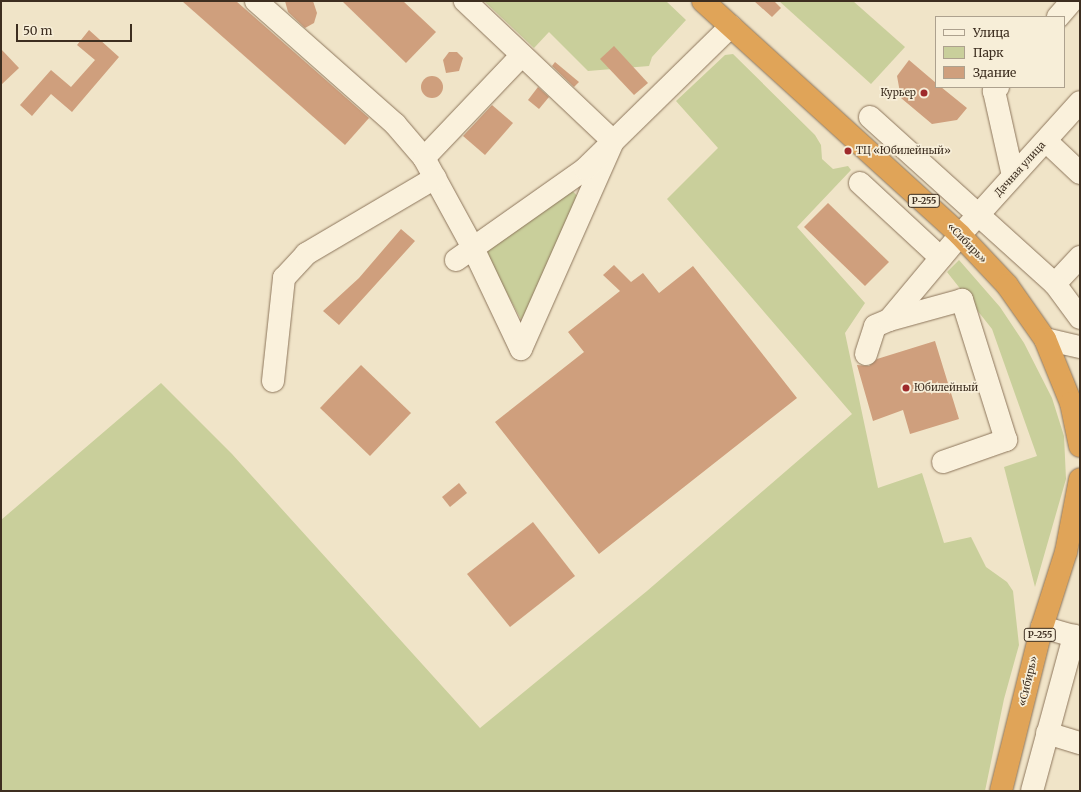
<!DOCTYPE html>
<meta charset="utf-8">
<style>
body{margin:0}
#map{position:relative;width:1081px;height:792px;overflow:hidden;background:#f0e4c8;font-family:Merriweather,serif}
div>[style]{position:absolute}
.green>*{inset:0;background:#c9cf9b}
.building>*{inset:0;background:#cf9f7d}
.round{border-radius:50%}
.roads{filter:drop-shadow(0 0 1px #8d765c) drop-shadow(0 0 1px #8d765c)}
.minor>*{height:22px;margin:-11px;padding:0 11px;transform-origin:11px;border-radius:11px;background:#faf1dc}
.highway>*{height:22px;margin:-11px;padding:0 11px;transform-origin:11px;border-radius:11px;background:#e0a458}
.dots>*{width:11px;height:11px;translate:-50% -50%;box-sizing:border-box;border:2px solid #f7eed8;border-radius:50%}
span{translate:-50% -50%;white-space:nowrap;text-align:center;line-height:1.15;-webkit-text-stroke:3.5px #f7eed8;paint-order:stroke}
.shield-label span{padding:1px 3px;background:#f7eed8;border:1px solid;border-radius:3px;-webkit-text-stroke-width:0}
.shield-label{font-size:9px;color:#3d2e20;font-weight:700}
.poi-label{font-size:10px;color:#3d2e20}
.right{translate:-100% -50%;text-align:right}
.left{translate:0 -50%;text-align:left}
.street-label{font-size:10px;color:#3d2e20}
.frame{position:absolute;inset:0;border:2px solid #3d2e20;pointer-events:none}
.legend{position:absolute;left:935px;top:16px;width:130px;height:72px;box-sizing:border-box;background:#f7eed8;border:1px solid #ada18e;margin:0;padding:5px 7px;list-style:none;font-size:12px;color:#3d2e20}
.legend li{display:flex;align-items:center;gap:8px;height:20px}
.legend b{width:20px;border:1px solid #ada18e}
.scale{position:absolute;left:16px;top:24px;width:116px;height:18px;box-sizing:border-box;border:2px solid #3d2e20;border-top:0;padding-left:5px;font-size:12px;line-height:14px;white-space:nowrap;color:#3d2e20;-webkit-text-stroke:3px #f7eed8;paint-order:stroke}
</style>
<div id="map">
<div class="green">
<div style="clip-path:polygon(484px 1px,666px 1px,686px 20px,652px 57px,649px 66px,588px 71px,549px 32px,534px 48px)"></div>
<div style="clip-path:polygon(779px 1px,853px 1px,905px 47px,871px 84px)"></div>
<div style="clip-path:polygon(733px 54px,815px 135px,821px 145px,822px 159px,833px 169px,848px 166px,851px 170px,797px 227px,865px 303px,845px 333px,878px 488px,922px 473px,944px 543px,971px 537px,986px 567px,1007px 582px,1013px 591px,1019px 645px,1004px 699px,985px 791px,1px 791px,1px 520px,161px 383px,232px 454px,480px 728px,647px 591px,852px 414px,667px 199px,718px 148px,676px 101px,725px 55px)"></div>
<div style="clip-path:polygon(567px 185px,582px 201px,522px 321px,482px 248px)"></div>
<div style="clip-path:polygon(959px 260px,1000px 307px,1024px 343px,1052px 398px,1064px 436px,1066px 479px,1035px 587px,1004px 467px,1037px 456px,992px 329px,947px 272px)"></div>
</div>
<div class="building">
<div style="clip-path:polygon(182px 1px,236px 1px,369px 118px,345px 145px)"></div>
<div style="clip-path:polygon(285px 1px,313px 1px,317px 13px,314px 23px,305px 28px,288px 12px)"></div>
<div style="clip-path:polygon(342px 1px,403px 1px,436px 32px,406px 63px)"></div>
<div style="clip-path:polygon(754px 1px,774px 1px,781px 8px,772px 17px)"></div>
<div style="clip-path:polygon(89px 30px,119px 57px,72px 112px,51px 94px,32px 116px,20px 105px,51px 70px,71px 87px,95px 60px,77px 45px)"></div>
<div style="clip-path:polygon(614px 46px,648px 83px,634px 95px,600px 59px)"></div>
<div style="clip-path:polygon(1px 49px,19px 68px,1px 85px)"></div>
<div style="clip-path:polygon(449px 52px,457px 52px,463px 58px,459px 71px,446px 73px,443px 60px)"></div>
<div style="clip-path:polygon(909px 60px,936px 83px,936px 87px,941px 87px,967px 108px,957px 120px,932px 124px,901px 98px,897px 76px)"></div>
<div style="clip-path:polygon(555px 62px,579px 82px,574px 87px,552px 66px)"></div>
<div class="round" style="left:421px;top:76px;width:22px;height:22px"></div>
<div style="clip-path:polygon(538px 87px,549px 97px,539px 109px,528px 100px)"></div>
<div style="clip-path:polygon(492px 105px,513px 123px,485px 155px,463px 136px)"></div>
<div style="clip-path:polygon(828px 203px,889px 262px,865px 286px,804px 227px)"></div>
<div style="clip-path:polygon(401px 229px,415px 241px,339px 325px,323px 311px,359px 278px)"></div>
<div style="clip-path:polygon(614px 265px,631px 282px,643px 273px,659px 293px,693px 266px,797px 398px,599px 554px,495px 422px,584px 352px,568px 332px,620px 291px,603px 275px)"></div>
<div style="clip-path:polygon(935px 341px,959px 419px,910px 434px,903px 410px,873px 421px,857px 365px,869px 366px,877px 359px)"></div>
<div style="clip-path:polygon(361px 365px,411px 413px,370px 456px,320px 408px)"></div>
<div style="clip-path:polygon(459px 483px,467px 493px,450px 507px,442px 497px)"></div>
<div style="clip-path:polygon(533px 522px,575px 576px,510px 627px,467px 574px)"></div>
</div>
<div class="roads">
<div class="minor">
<div style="left:256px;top:1px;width:186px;rotate:41.5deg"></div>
<div style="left:395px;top:124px;width:45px;rotate:49.5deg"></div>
<div style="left:424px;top:158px;width:102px;rotate:61.4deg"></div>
<div style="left:473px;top:248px;width:112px;rotate:64.6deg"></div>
<div style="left:521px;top:349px;width:227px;rotate:-66.1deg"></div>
<div style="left:613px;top:141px;width:204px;rotate:-136.6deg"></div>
<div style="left:1058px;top:17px;width:21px;rotate:-49deg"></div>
<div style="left:998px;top:87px;width:6px;rotate:135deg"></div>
<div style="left:994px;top:91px;width:87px;rotate:77.4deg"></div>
<div style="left:870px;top:117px;width:249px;rotate:42.1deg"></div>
<div style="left:1046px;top:141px;width:47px;rotate:43.3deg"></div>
<div style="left:424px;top:158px;width:142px;rotate:-46.4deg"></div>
<div style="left:860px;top:183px;width:110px;rotate:42.8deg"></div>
<div style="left:1080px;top:257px;width:37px;rotate:133deg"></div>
<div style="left:1055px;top:284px;width:42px;rotate:53.7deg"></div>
<div style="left:456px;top:260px;width:158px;rotate:-35.2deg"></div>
<div style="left:585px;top:169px;width:204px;rotate:-44.4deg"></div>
<div style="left:1045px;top:339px;width:36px;rotate:13deg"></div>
<div style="left:866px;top:354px;width:29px;rotate:-72deg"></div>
<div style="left:875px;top:326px;width:15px;rotate:-23deg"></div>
<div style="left:273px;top:381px;width:104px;rotate:-83.9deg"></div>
<div style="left:284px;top:278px;width:33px;rotate:-47deg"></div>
<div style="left:306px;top:254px;width:150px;rotate:-30.5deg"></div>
<div style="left:943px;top:462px;width:67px;rotate:-19.2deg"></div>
<div style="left:1006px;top:440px;width:147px;rotate:-107.4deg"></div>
<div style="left:962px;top:300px;width:76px;rotate:164.7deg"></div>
<div style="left:889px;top:320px;width:111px;rotate:-50.1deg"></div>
<div style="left:960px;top:235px;width:179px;rotate:-47.9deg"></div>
<div style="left:1042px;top:627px;width:40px;rotate:16deg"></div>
<div style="left:1047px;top:733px;width:34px;rotate:17deg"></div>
<div style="left:1032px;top:791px;width:161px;rotate:-74.8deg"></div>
</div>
<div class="highway">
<div style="left:703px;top:1px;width:348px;rotate:42.3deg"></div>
<div style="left:960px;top:235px;width:69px;rotate:46.8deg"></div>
<div style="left:1007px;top:285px;width:66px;rotate:54.9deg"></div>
<div style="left:1045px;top:339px;width:69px;rotate:67.9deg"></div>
<div style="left:1071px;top:403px;width:44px;rotate:78.2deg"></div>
<div style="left:1001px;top:791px;width:169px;rotate:-76deg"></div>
<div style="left:1042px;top:627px;width:79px;rotate:-72.3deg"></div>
<div style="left:1066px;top:552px;width:74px;rotate:-79.1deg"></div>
</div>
</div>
<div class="dots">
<div style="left:924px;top:93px;background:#9e2a2b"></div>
<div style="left:848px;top:151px;background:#9e2a2b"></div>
<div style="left:906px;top:388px;background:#9e2a2b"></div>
</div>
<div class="shield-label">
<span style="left:924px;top:201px">Р-255</span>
<span style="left:1040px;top:635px">Р-255</span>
</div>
<div class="poi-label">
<span class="right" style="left:916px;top:93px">Курьер</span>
<span class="left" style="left:856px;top:151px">ТЦ «Юбилейный»</span>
<span class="left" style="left:914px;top:388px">Юбилейный</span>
</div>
<div class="street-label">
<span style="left:1020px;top:169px;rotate:-48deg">Дачная улица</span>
<span style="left:967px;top:243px;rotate:46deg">«Сибирь»</span>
<span style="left:1028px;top:681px;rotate:-76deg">«Сибирь»</span>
</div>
<div class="frame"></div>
<ul class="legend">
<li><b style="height:5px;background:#faf1dc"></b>Улица</li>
<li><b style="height:11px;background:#c9cf9b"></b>Парк</li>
<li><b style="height:11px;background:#cf9f7d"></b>Здание</li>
</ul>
<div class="scale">50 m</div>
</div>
